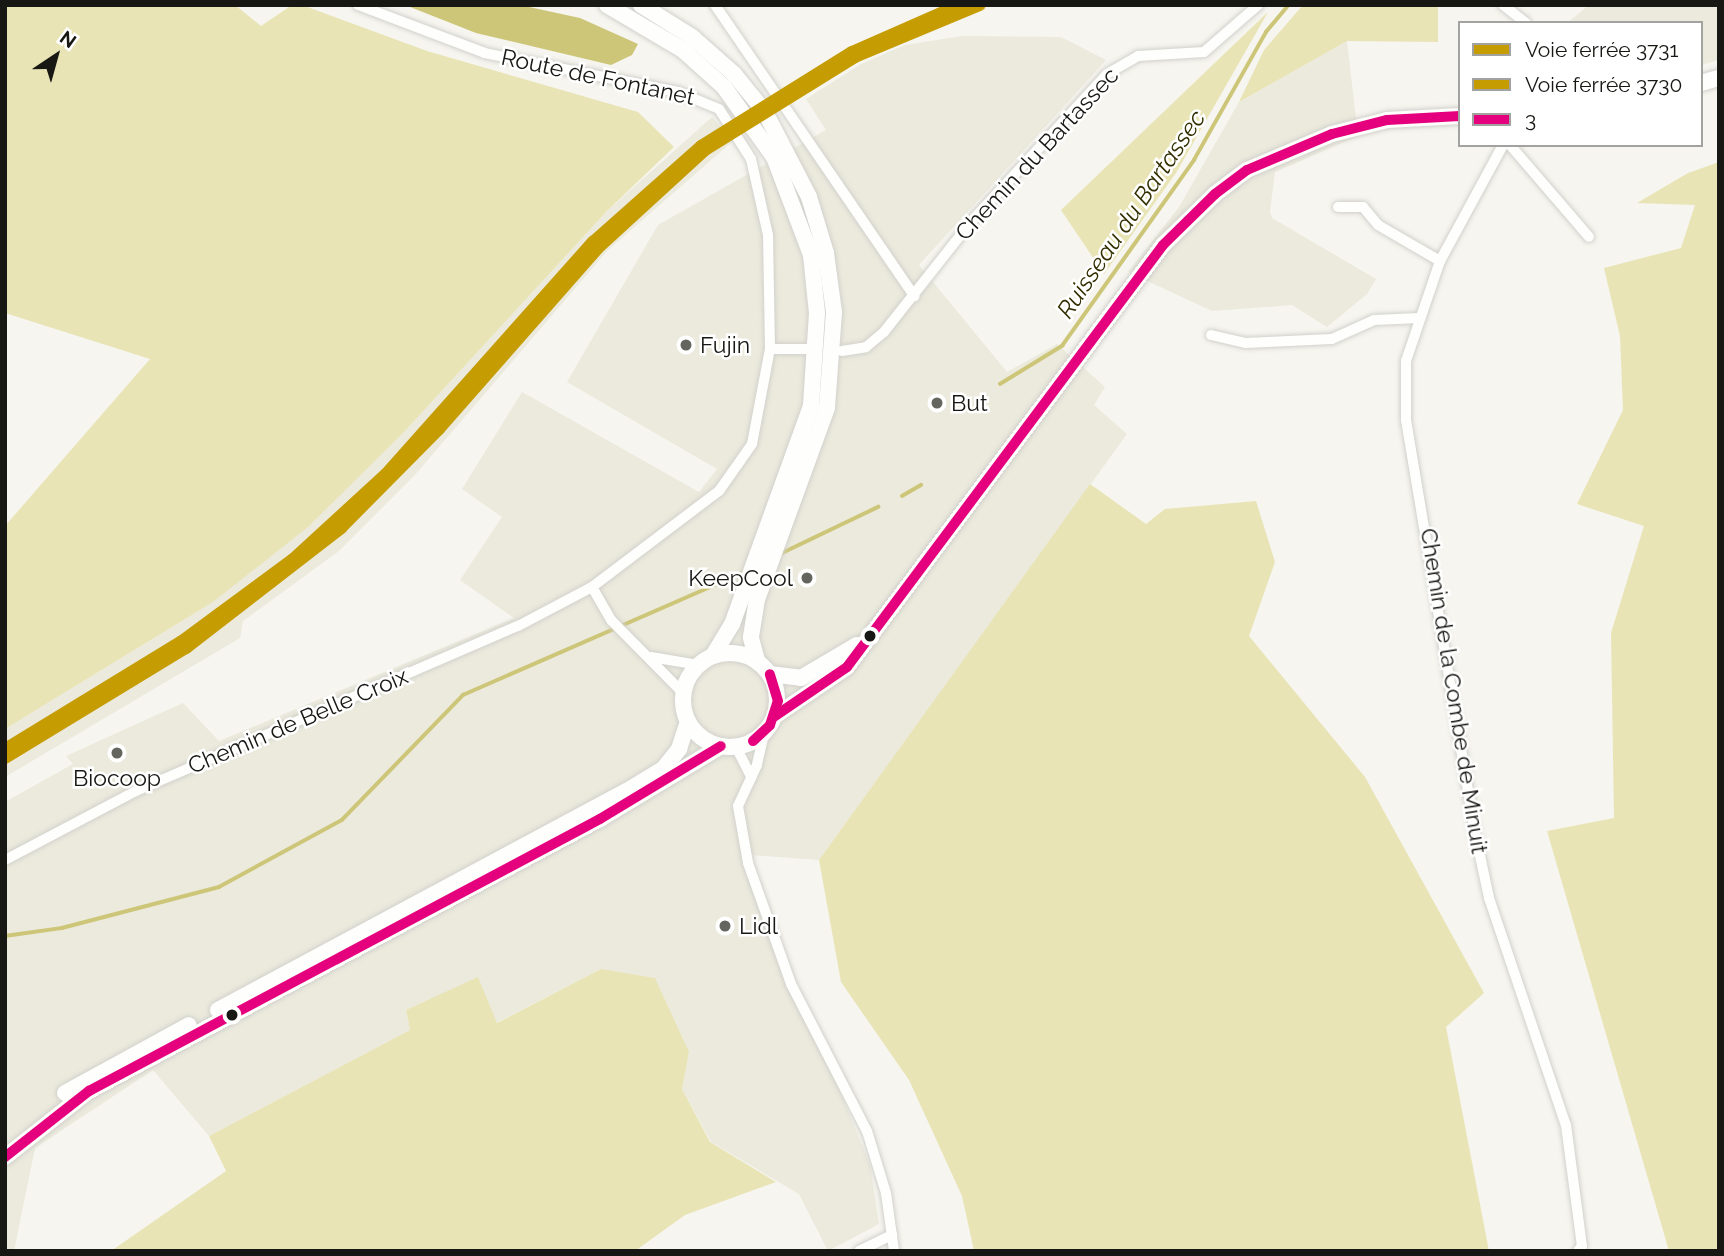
<!DOCTYPE html>
<meta charset="utf-8">
<style>
body{margin:0}
#map{position:relative;width:1724px;height:1256px;overflow:hidden;background:#f6f5ef;font-family:Raleway,sans-serif}
div>[style]{position:absolute}
.built>*{inset:0;background:#ebeadd}
.green>*{inset:0;background:#e9e4b6}
.water>*{inset:0;background:#cdc679}
.stream>*{height:3.5px;margin:-1.75px;padding:0 1.75px;transform-origin:1.75px;border-radius:1.75px;background:#cdc679}
.roads{filter:drop-shadow(0 0 2px #d2d1cc) drop-shadow(0 0 2px #d2d1cc)}
.minor>*{height:10px;margin:-5px;padding:0 5px;transform-origin:5px;border-radius:5px;background:#fefefd}
.primary>*{height:16px;margin:-8px;padding:0 8px;transform-origin:8px;border-radius:8px;background:#fefefd}
.primary>.ring{margin:-8px;padding:0;box-sizing:content-box;background:none;border:16px solid #fefefd;border-radius:50%}
.bus-1>*{height:10px;margin:-5px;padding:0 5px;transform-origin:5px;border-radius:5px;background:#e5007d}
.rail-1>*{height:12px;margin:-6px;padding:0 6px;transform-origin:6px;border-radius:6px;background:#c59c02}
.rail-2>*{height:12px;margin:-6px;padding:0 6px;transform-origin:6px;border-radius:6px;background:#c59c02}
.dots>*{width:19px;height:19px;translate:-50% -50%;box-sizing:border-box;border:4px solid #fff;border-radius:50%}
span{translate:-50% -50%;white-space:nowrap;text-align:center;line-height:1.15;-webkit-text-stroke:5px #fff;paint-order:stroke}
.street-label{font-size:23px;color:#171713}
.poi-label{font-size:23px;color:#171713}
.left{translate:0 -50%;text-align:left}
.right{translate:-100% -50%;text-align:right}
.water-label{font-size:24px;color:#332f00;font-style:italic}
.frame{position:absolute;inset:0;border:7px solid #171713;pointer-events:none}
.legend{position:absolute;left:1458px;top:21px;width:245px;height:126px;box-sizing:border-box;background:#fff;border:2px solid #a2a2a1;margin:0;padding:9px 12px;list-style:none;font-size:21px;color:#171713}
.legend li{display:flex;align-items:center;gap:14px;height:35px}
.legend b{width:35px;border:2px solid #a2a2a1}
.north{position:absolute;left:21px;top:21px;width:70px;height:70px;-webkit-text-stroke:5px #fff;paint-order:stroke;rotate:36deg;font-size:19px;font-weight:700;line-height:28px;text-align:center;color:#171713}
.north::after{content:'';display:block;margin:auto;width:24px;height:32px;background:#171713;clip-path:polygon(50% 0,100% 100%,50% 72%,0 100%)}
</style>
<div id="map">
<div class="built">
<div style="clip-path:polygon(1589px 5px,1719px 5px,1719px 60px,1701px 65px,1701px 23px,1567px 23px)"></div>
<div style="clip-path:polygon(962px 36px,1061px 37px,1106px 60px,919px 265px,1007px 372px,1057px 344px,1105px 387px,1094px 405px,1127px 434px,819px 860px,751px 855px,791px 971px,870px 1165px,879px 1224px,828px 1251px,799px 1194px,711px 1142px,682px 1089px,689px 1052px,601px 969px,496px 1023px,478px 978px,406px 1010px,410px 1030px,209px 1136px,153px 1070px,35px 1148px,14px 1251px,5px 1251px,5px 802px,73px 764px,66px 756px,183px 703px,219px 741px,514px 618px,460px 580px,502px 517px,462px 489px,522px 392px,699px 492px,717px 469px,567px 382px,658px 225px,826px 130px,806px 99px,861px 64px,905px 45px)"></div>
<div style="clip-path:polygon(1347px 41px,1358px 136px,1275px 172px,1270px 211px,1272px 218px,1376px 279px,1367px 294px,1327px 327px,1292px 305px,1212px 311px,1128px 272px,1179px 207px,1239px 102px)"></div>
<div style="clip-path:polygon(712px 117px,733px 141px,608px 250px,414px 476px,339px 551px,243px 621px,240px 638px,5px 777px,5px 729px,213px 602px,404px 432px,606px 212px)"></div>
</div>
<div class="green">
<div style="clip-path:polygon(5px 5px,235px 5px,261px 26px,292px 5px,302px 5px,427px 51px,638px 112px,674px 147px,606px 212px,404px 432px,308px 527px,213px 602px,5px 729px,5px 526px,150px 359px,5px 313px)"></div>
<div style="clip-path:polygon(1303px 5px,1438px 5px,1438px 42px,1347px 41px,1239px 102px,1264px 50px)"></div>
<div style="clip-path:polygon(1268px 12px,1176px 173px,1104px 274px,1061px 210px)"></div>
<div style="clip-path:polygon(1719px 162px,1719px 1251px,1669px 1251px,1547px 831px,1614px 818px,1611px 633px,1644px 526px,1577px 504px,1623px 410px,1620px 336px,1604px 268px,1681px 248px,1695px 205px,1637px 203px,1688px 173px)"></div>
<div style="clip-path:polygon(1090px 484px,1146px 524px,1165px 509px,1256px 501px,1275px 562px,1249px 636px,1365px 777px,1484px 993px,1446px 1027px,1489px 1251px,974px 1251px,962px 1196px,909px 1080px,841px 982px,819px 860px)"></div>
<div style="clip-path:polygon(601px 969px,655px 978px,689px 1052px,682px 1089px,710px 1142px,776px 1182px,685px 1215px,635px 1251px,111px 1251px,226px 1171px,209px 1136px,410px 1030px,406px 1010px,478px 977px,497px 1023px)"></div>
</div>
<div class="water">
<div style="clip-path:polygon(405px 5px,520px 5px,580px 18px,638px 44px,632px 55px,611px 65px,476px 33px)"></div>
</div>
<div class="stream">
<div style="left:1000px;top:384px;width:73px;rotate:-31.5deg"></div>
<div style="left:1062px;top:346px;width:228px;rotate:-54.6deg"></div>
<div style="left:1194px;top:160px;width:147px;rotate:-60.6deg"></div>
<div style="left:1266px;top:32px;width:35px;rotate:-50deg"></div>
<div style="left:902px;top:496px;width:22px;rotate:-30deg"></div>
<div style="left:780px;top:554px;width:109px;rotate:-25.6deg"></div>
<div style="left:5px;top:936px;width:58px;rotate:-8deg"></div>
<div style="left:62px;top:928px;width:162px;rotate:-14.6deg"></div>
<div style="left:219px;top:887px;width:140px;rotate:-28.6deg"></div>
<div style="left:342px;top:820px;width:174px;rotate:-45.9deg"></div>
<div style="left:463px;top:695px;width:308px;rotate:-23.6deg"></div>
</div>
<div class="roads">
<div class="minor">
<div style="left:715px;top:5px;width:353px;rotate:55.6deg"></div>
<div style="left:1503px;top:5px;width:29px;rotate:38deg"></div>
<div style="left:1503px;top:145px;width:132px;rotate:118.5deg"></div>
<div style="left:1440px;top:261px;width:106px;rotate:108.8deg"></div>
<div style="left:1406px;top:361px;width:59px;rotate:90deg"></div>
<div style="left:1406px;top:420px;width:418px;rotate:80.5deg"></div>
<div style="left:1475px;top:832px;width:67px;rotate:78deg"></div>
<div style="left:1489px;top:898px;width:240px;rotate:71.3deg"></div>
<div style="left:1566px;top:1125px;width:122px;rotate:82.5deg"></div>
<div style="left:1582px;top:1246px;width:6px;rotate:129deg"></div>
<div style="left:1510px;top:145px;width:121px;rotate:49.3deg"></div>
<div style="left:1338px;top:207px;width:25px"></div>
<div style="left:1363px;top:207px;width:23px;rotate:50deg"></div>
<div style="left:1378px;top:225px;width:72px;rotate:30.1deg"></div>
<div style="left:1211px;top:335px;width:36px;rotate:13deg"></div>
<div style="left:1246px;top:343px;width:86px;rotate:-2.7deg"></div>
<div style="left:1332px;top:339px;width:46px;rotate:-24.3deg"></div>
<div style="left:1374px;top:320px;width:46px;rotate:-2.5deg"></div>
<div style="left:770px;top:349px;width:40px"></div>
<div style="left:842px;top:351px;width:24px;rotate:-9deg"></div>
<div style="left:866px;top:347px;width:23px;rotate:-40deg"></div>
<div style="left:884px;top:332px;width:139px;rotate:-51.7deg"></div>
<div style="left:970px;top:223px;width:202px;rotate:-47.4deg"></div>
<div style="left:1107px;top:74px;width:36px;rotate:-30deg"></div>
<div style="left:1138px;top:56px;width:66px;rotate:-3.5deg"></div>
<div style="left:1204px;top:52px;width:72px;rotate:-41deg"></div>
<div style="left:592px;top:587px;width:39px;rotate:60deg"></div>
<div style="left:612px;top:621px;width:103px;rotate:45.4deg"></div>
<div style="left:651px;top:657px;width:49px;rotate:9.5deg"></div>
<div style="left:764px;top:734px;width:32px;rotate:103deg"></div>
<div style="left:757px;top:765px;width:45px;rotate:114.9deg"></div>
<div style="left:738px;top:806px;width:58px;rotate:80deg"></div>
<div style="left:748px;top:863px;width:128px;rotate:70.4deg"></div>
<div style="left:791px;top:984px;width:165px;rotate:62.7deg"></div>
<div style="left:867px;top:1131px;width:65px;rotate:73deg"></div>
<div style="left:886px;top:1193px;width:59px;rotate:82.1deg"></div>
<div style="left:736px;top:747px;width:34px;rotate:63deg"></div>
<div style="left:5px;top:860px;width:148px;rotate:-27.8deg"></div>
<div style="left:136px;top:791px;width:416px;rotate:-23.4deg"></div>
<div style="left:518px;top:626px;width:84px;rotate:-27.8deg"></div>
<div style="left:592px;top:587px;width:159px;rotate:-37.1deg"></div>
<div style="left:719px;top:491px;width:57px;rotate:-54.9deg"></div>
<div style="left:752px;top:444px;width:97px;rotate:-79.3deg"></div>
<div style="left:770px;top:349px;width:114px;rotate:-91deg"></div>
<div style="left:768px;top:235px;width:78px;rotate:-102.6deg"></div>
<div style="left:751px;top:159px;width:59px;rotate:-122.6deg"></div>
<div style="left:719px;top:109px;width:44px;rotate:-157.5deg"></div>
<div style="left:678px;top:92px;width:197px;rotate:-168.6deg"></div>
<div style="left:485px;top:53px;width:136px;rotate:-159.3deg"></div>
<div style="left:859px;top:1251px;width:37px;rotate:-26deg"></div>
</div>
<div class="primary">
<div style="left:607px;top:5px;width:88px;rotate:30.6deg"></div>
<div style="left:683px;top:50px;width:55px;rotate:42.1deg"></div>
<div style="left:724px;top:87px;width:86px;rotate:54.5deg"></div>
<div style="left:774px;top:157px;width:105px;rotate:69.3deg"></div>
<div style="left:811px;top:255px;width:58px;rotate:84.1deg"></div>
<div style="left:817px;top:313px;width:93px;rotate:93.7deg"></div>
<div style="left:811px;top:406px;width:232px;rotate:109.9deg"></div>
<div style="left:732px;top:624px;width:37px;rotate:121deg"></div>
<div style="left:641px;top:5px;width:60px;rotate:32.1deg"></div>
<div style="left:692px;top:37px;width:56px;rotate:41.4deg"></div>
<div style="left:734px;top:74px;width:49px;rotate:50.8deg"></div>
<div style="left:765px;top:112px;width:96px;rotate:62.6deg"></div>
<div style="left:809px;top:197px;width:59px;rotate:73.1deg"></div>
<div style="left:826px;top:253px;width:60px;rotate:82.3deg"></div>
<div style="left:834px;top:312px;width:96px;rotate:94.2deg"></div>
<div style="left:827px;top:408px;width:203px;rotate:110.1deg"></div>
<div style="left:757px;top:599px;width:39px;rotate:99deg"></div>
<div style="left:751px;top:638px;width:24px;rotate:75deg"></div>
<div style="left:1701px;top:83px;width:19px;rotate:-16deg"></div>
<div class="ring" style="left:683px;top:653px;width:78px;height:78px"></div>
<div style="left:770px;top:674px;width:31px;rotate:7deg"></div>
<div style="left:801px;top:678px;width:65px;rotate:-30.5deg"></div>
<div style="left:775px;top:716px;width:87px;rotate:-34.2deg"></div>
<div style="left:847px;top:667px;width:527px;rotate:-53.17deg"></div>
<div style="left:1163px;top:245px;width:73px;rotate:-44.4deg"></div>
<div style="left:1215px;top:194px;width:40px;rotate:-37deg"></div>
<div style="left:1247px;top:170px;width:92px;rotate:-23deg"></div>
<div style="left:1332px;top:134px;width:57px;rotate:-14.3deg"></div>
<div style="left:1387px;top:120px;width:73px;rotate:-3.1deg"></div>
<div style="left:218px;top:1010px;width:462px;rotate:-28.2deg"></div>
<div style="left:625px;top:792px;width:44px;rotate:-31.2deg"></div>
<div style="left:663px;top:769px;width:26px;rotate:-51deg"></div>
<div style="left:679px;top:749px;width:29px;rotate:-72deg"></div>
<div style="left:65px;top:1093px;width:141px;rotate:-28.7deg"></div>
<div style="left:5px;top:1157px;width:107px;rotate:-38.2deg"></div>
<div style="left:89px;top:1091px;width:579px;rotate:-28.03deg"></div>
<div style="left:600px;top:819px;width:141px;rotate:-31.1deg"></div>
</div>
</div>
<div class="bus-1">
<div style="left:775px;top:716px;width:87px;rotate:-34.2deg"></div>
<div style="left:847px;top:667px;width:527px;rotate:-53.17deg"></div>
<div style="left:1163px;top:245px;width:73px;rotate:-44.4deg"></div>
<div style="left:1215px;top:194px;width:40px;rotate:-37deg"></div>
<div style="left:1247px;top:170px;width:92px;rotate:-23deg"></div>
<div style="left:1332px;top:134px;width:57px;rotate:-14.3deg"></div>
<div style="left:1387px;top:120px;width:73px;rotate:-3.1deg"></div>
<div style="left:753px;top:741px;width:23px;rotate:-43deg"></div>
<div style="left:770px;top:725px;width:25px;rotate:-72deg"></div>
<div style="left:778px;top:701px;width:28px;rotate:-107deg"></div>
<div style="left:5px;top:1157px;width:107px;rotate:-38.2deg"></div>
<div style="left:89px;top:1091px;width:579px;rotate:-28.03deg"></div>
<div style="left:600px;top:819px;width:141px;rotate:-31.1deg"></div>
</div>
<div class="rail-1">
<div style="left:5px;top:758px;width:212px;rotate:-31.3deg"></div>
<div style="left:186px;top:648px;width:196px;rotate:-37.7deg"></div>
<div style="left:341px;top:528px;width:139px;rotate:-45.3deg"></div>
<div style="left:439px;top:429px;width:241px;rotate:-48.7deg"></div>
<div style="left:598px;top:248px;width:145px;rotate:-42.5deg"></div>
<div style="left:705px;top:150px;width:176px;rotate:-31.8deg"></div>
<div style="left:855px;top:57px;width:135px;rotate:-22.6deg"></div>
</div>
<div class="rail-2">
<div style="left:5px;top:749px;width:207px;rotate:-31.4deg"></div>
<div style="left:182px;top:641px;width:137px;rotate:-36.4deg"></div>
<div style="left:292px;top:560px;width:127px;rotate:-42.5deg"></div>
<div style="left:386px;top:474px;width:311px;rotate:-48.3deg"></div>
<div style="left:593px;top:242px;width:144px;rotate:-41.6deg"></div>
<div style="left:701px;top:146px;width:178px;rotate:-31.9deg"></div>
<div style="left:852px;top:52px;width:117px;rotate:-23.7deg"></div>
</div>
<div class="dots">
<div style="left:686px;top:345px;background:#656560"></div>
<div style="left:937px;top:403px;background:#656560"></div>
<div style="left:807px;top:578px;background:#656560"></div>
<div style="left:870px;top:636px;background:#171713"></div>
<div style="left:117px;top:753px;background:#656560"></div>
<div style="left:725px;top:926px;background:#656560"></div>
<div style="left:232px;top:1015px;background:#171713"></div>
</div>
<div class="street-label">
<span style="left:598px;top:77px;rotate:12deg">Route de Fontanet</span>
<span style="left:1037px;top:154px;rotate:-47deg">Chemin du Bartassec</span>
<span style="left:1454px;top:691px;rotate:81deg">Chemin de la Combe de Minuit</span>
<span style="left:298px;top:721px;rotate:-23deg">Chemin de Belle Croix</span>
</div>
<div class="poi-label">
<span class="left" style="left:700px;top:345px">Fujin</span>
<span class="left" style="left:951px;top:403px">But</span>
<span class="right" style="left:793px;top:578px">KeepCool</span>
<span style="left:117px;top:778px">Biocoop</span>
<span class="left" style="left:739px;top:926px">Lidl</span>
</div>
<div class="water-label">
<span style="left:1131px;top:214px;rotate:-56deg">Ruisseau du Bartassec</span>
</div>
<div class="frame"></div>
<ul class="legend">
<li><b style="height:9px;background:#c59c02"></b>Voie ferrée 3731</li>
<li><b style="height:9px;background:#c59c02"></b>Voie ferrée 3730</li>
<li><b style="height:9px;background:#e5007d"></b>3</li>
</ul>
<div class="north">N</div>
</div>
